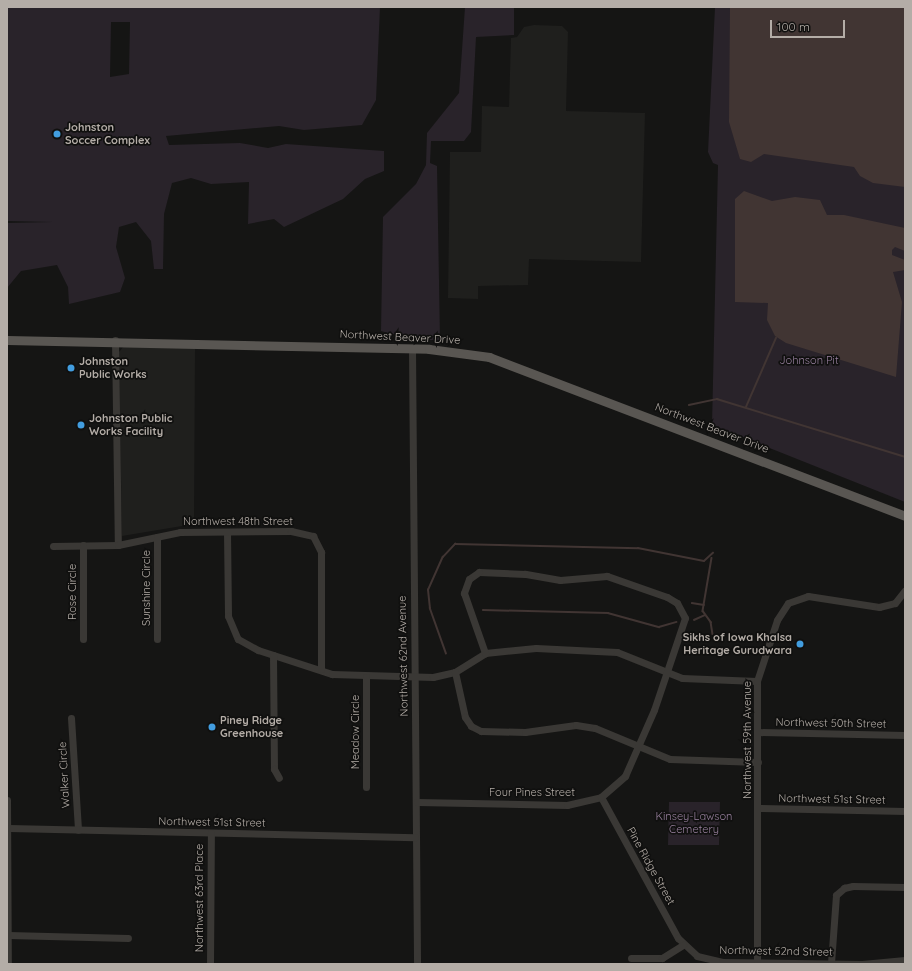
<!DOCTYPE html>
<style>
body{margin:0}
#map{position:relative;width:912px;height:971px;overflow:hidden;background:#151514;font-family:Quicksand,sans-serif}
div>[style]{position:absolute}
.built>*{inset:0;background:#1f1f1d}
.green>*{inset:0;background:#29232a}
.water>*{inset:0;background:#413533}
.stream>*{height:1.5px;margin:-0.75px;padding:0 0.75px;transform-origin:0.75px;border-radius:0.75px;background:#413533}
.minor>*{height:7px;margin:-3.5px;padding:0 3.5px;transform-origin:3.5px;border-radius:3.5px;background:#3a3835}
.major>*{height:9px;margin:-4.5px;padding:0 4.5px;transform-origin:4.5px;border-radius:4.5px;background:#595652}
.dots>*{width:11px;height:11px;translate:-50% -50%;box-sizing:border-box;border:2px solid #10100f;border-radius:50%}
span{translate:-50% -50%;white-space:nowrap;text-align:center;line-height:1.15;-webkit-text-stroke:3.5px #10100f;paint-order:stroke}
.poi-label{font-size:11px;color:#b4ada7;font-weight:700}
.left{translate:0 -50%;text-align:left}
.right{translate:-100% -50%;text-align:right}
.street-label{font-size:11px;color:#b4ada7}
.park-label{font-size:11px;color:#98809e}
.frame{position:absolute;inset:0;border:8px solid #b4ada7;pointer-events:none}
.scale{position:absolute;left:770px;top:20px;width:75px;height:18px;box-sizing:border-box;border:2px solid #b4ada7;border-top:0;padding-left:5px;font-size:12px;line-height:14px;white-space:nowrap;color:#b4ada7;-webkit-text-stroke:3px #10100f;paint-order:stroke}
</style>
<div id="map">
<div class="built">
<div style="clip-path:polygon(534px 25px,562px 26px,568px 32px,566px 111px,645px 113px,641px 262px,529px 259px,528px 285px,478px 286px,478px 299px,448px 298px,450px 152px,481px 152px,482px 106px,509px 107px,511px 38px,517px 37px,524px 27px)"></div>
<div style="clip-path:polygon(124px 346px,195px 347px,194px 524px,122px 536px,119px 352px)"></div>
</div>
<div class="green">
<div style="clip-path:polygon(evenodd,7px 7px,380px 7px,376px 100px,362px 125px,304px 130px,279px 126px,166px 136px,169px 145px,240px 143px,268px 148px,286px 144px,384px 151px,384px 171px,365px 179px,343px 199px,284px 227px,274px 219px,248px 224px,249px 182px,211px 184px,191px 178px,172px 183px,164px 214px,163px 269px,154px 269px,151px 241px,136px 222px,119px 227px,116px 247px,125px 278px,120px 292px,69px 304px,68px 287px,57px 265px,21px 271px,7px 288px,7px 223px,53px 222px,7px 221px,7px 7px,111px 22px,130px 22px,129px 74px,110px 77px,111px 22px)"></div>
<div style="clip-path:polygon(465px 7px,514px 7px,514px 35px,476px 37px,471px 132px,464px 141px,431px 141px,430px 163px,437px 166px,440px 340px,414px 340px,381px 331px,383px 217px,416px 184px,426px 165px,427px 133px,459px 93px)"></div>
<div style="clip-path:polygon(715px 7px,905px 7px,905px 502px,712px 425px,718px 165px,713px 163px,708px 152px)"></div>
<div style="clip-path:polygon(669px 802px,720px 802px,719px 845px,668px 845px)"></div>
</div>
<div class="water">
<div style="clip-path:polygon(730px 7px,905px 7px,905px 187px,873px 183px,860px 176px,854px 167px,764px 154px,751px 162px,740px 159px,729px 122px)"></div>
<div style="clip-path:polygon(744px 191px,772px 201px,795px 197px,820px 200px,827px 215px,844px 215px,905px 228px,905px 251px,895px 247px,892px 250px,892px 255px,905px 260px,905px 270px,893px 272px,902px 302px,896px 377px,786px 343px,775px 336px,767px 320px,768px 303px,735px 302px,735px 199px)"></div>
</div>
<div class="stream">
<div style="left:689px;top:405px;width:29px;rotate:-12deg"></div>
<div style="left:717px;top:399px;width:197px;rotate:17.1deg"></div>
<div style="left:746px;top:407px;width:75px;rotate:-66.5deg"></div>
<div style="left:712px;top:558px;width:54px;rotate:99.6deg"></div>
<div style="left:703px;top:611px;width:14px;rotate:54deg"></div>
<div style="left:711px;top:622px;width:12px;rotate:81deg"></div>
<div style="left:692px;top:603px;width:12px;rotate:9deg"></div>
<div style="left:483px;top:610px;width:125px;rotate:1.4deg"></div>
<div style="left:608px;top:613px;width:53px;rotate:15.4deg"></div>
<div style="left:659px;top:627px;width:18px;rotate:-16deg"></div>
<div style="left:694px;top:620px;width:12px;rotate:-24deg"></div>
<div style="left:446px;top:654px;width:48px;rotate:-109.6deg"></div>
<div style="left:430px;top:609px;width:19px;rotate:-96deg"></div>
<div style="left:428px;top:590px;width:36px;rotate:-66deg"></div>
<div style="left:443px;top:557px;width:18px;rotate:-47deg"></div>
<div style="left:455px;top:544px;width:183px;rotate:1.3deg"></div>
<div style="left:638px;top:548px;width:67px;rotate:11.1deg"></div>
<div style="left:704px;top:561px;width:12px;rotate:-42deg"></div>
</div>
<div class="minor">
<div style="left:115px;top:340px;width:205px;rotate:89.2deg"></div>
<div style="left:412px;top:348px;width:616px;rotate:89.53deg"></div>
<div style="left:227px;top:532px;width:84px;rotate:89.3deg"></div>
<div style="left:228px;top:616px;width:25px;rotate:67deg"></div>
<div style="left:238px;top:639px;width:23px;rotate:29deg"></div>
<div style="left:258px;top:650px;width:78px;rotate:18deg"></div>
<div style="left:332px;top:674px;width:101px;rotate:1.7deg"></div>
<div style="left:433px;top:677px;width:23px;rotate:-13deg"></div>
<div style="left:455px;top:672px;width:36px;rotate:-32deg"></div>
<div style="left:485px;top:653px;width:51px;rotate:-5.6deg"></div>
<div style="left:536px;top:648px;width:81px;rotate:2.8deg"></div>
<div style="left:617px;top:652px;width:70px;rotate:21.8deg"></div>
<div style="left:682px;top:678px;width:75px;rotate:2.3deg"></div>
<div style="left:53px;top:546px;width:65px;rotate:-0.9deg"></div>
<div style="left:118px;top:545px;width:63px;rotate:-11.8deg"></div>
<div style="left:180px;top:532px;width:111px;rotate:-0.5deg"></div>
<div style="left:291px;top:531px;width:23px;rotate:13deg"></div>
<div style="left:313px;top:536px;width:18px;rotate:63deg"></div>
<div style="left:321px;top:552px;width:117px;rotate:90deg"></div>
<div style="left:83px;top:639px;width:94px;rotate:-90deg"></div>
<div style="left:157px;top:639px;width:102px;rotate:-90deg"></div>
<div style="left:273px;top:655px;width:114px;rotate:89.5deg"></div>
<div style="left:274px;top:769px;width:10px;rotate:61deg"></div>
<div style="left:455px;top:672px;width:46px;rotate:77.5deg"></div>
<div style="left:465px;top:717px;width:11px;rotate:56deg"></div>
<div style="left:471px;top:726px;width:11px;rotate:27deg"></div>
<div style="left:481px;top:731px;width:44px;rotate:1.3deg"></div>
<div style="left:525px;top:732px;width:51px;rotate:-7.8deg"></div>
<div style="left:576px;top:725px;width:19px;rotate:9deg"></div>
<div style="left:595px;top:728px;width:81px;rotate:22.5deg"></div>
<div style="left:670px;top:759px;width:88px;rotate:2deg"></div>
<div style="left:366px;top:677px;width:110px;rotate:90deg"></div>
<div style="left:71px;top:718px;width:112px;rotate:86.4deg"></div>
<div style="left:757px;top:732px;width:148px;rotate:1.2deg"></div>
<div style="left:601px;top:797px;width:161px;rotate:61.4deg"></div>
<div style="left:678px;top:938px;width:26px;rotate:43deg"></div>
<div style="left:697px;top:956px;width:26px;rotate:13deg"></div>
<div style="left:722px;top:962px;width:140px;rotate:0.8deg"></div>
<div style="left:862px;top:964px;width:43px;rotate:-5.3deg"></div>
<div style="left:7px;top:800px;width:164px;rotate:89.7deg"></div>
<div style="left:417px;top:802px;width:150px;rotate:1.1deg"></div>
<div style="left:567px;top:805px;width:35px;rotate:-13deg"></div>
<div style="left:601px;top:797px;width:32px;rotate:-41deg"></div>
<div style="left:625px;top:776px;width:72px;rotate:-66.3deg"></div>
<div style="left:654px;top:710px;width:97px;rotate:-71.4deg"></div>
<div style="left:685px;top:618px;width:17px;rotate:-118deg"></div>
<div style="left:677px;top:603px;width:12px;rotate:-149deg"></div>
<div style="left:667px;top:597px;width:64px;rotate:-160.7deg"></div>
<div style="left:607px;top:576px;width:47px;rotate:175.1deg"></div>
<div style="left:560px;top:580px;width:36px;rotate:-170deg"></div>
<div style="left:525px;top:574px;width:46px;rotate:-177.5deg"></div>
<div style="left:479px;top:572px;width:12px;rotate:145deg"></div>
<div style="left:469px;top:579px;width:15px;rotate:110deg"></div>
<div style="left:464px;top:593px;width:64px;rotate:70.7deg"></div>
<div style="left:758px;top:808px;width:147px;rotate:1.2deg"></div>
<div style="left:9px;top:828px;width:406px;rotate:1.3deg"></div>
<div style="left:8px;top:935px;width:120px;rotate:1.4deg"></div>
<div style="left:631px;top:958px;width:31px"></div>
<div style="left:662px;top:958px;width:25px;rotate:-32deg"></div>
<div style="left:757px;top:961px;width:280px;rotate:-90deg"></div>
<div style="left:757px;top:681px;width:64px;rotate:-71.8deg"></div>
<div style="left:777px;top:620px;width:20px;rotate:-57deg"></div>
<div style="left:788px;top:603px;width:21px;rotate:-19deg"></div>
<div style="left:808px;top:596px;width:72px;rotate:8.8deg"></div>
<div style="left:879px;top:607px;width:16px;rotate:-14deg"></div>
<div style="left:895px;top:603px;width:16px;rotate:-52deg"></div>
<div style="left:831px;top:963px;width:68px;rotate:-85.8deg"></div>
<div style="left:836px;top:895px;width:11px;rotate:-41deg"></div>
<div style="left:844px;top:888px;width:9px;rotate:-13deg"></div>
<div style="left:853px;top:886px;width:52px;rotate:1.1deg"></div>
<div style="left:210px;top:964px;width:131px;rotate:-89.6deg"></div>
</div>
<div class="major">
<div style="left:7px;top:340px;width:422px;rotate:1.2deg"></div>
<div style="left:429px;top:349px;width:61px;rotate:7.6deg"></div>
<div style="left:489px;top:357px;width:445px;rotate:20.9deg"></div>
</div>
<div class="dots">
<div style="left:57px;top:134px;background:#429ddf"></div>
<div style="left:71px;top:368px;background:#429ddf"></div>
<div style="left:81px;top:425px;background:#429ddf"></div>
<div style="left:800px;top:644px;background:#429ddf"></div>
<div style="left:212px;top:727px;background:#429ddf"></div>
</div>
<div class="poi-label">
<span class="left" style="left:65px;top:134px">Johnston<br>Soccer Complex</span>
<span class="left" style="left:79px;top:368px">Johnston<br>Public Works</span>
<span class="left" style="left:89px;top:425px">Johnston Public<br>Works Facility</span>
<span class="right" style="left:792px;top:644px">Sikhs of Iowa Khalsa<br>Heritage Gurudwara</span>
<span class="left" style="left:220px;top:727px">Piney Ridge<br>Greenhouse</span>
</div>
<div class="street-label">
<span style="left:400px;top:337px;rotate:3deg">Northwest Beaver Drive</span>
<span style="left:712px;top:428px;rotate:21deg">Northwest Beaver Drive</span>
<span style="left:238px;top:521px">Northwest 48th Street</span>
<span style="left:146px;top:588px;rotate:-90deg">Sunshine Circle</span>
<span style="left:72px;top:592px;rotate:-90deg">Rose Circle</span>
<span style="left:403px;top:656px;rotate:-91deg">Northwest 62nd Avenue</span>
<span style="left:831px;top:723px;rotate:1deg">Northwest 50th Street</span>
<span style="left:355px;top:732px;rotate:-90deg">Meadow Circle</span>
<span style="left:747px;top:740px;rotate:-90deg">Northwest 59th Avenue</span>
<span style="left:64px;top:775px;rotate:-93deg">Walker Circle</span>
<span style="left:532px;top:792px">Four Pines Street</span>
<span style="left:832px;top:799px;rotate:1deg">Northwest 51st Street</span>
<span style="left:212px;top:822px;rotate:1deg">Northwest 51st Street</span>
<span style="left:651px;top:866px;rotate:61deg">Pine Ridge Street</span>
<span style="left:199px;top:898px;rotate:-90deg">Northwest 63rd Place</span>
<span style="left:776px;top:951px;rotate:1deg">Northwest 52nd Street</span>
</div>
<div class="park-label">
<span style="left:809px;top:360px">Johnson Pit</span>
<span style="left:694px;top:823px">Kinsey-Lawson<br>Cemetery</span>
</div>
<div class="frame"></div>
<div class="scale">100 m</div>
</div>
